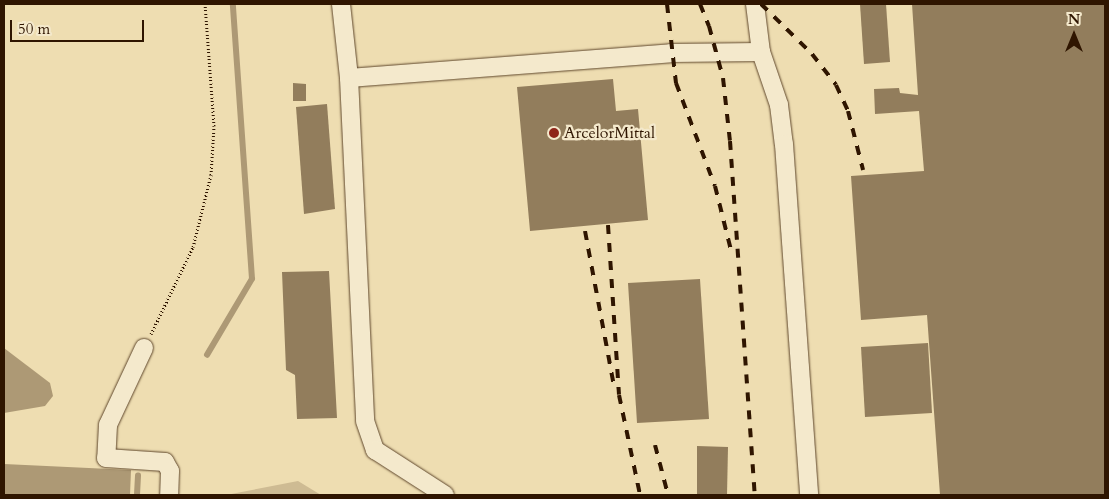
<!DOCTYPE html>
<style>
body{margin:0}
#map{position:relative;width:1109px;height:499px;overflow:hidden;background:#eeddb1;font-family:Cardo,serif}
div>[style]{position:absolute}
.green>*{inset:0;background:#cebb93}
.water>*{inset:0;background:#ad9975}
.stream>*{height:5.5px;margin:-2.75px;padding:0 2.75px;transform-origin:2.75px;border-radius:2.75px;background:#ad9975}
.building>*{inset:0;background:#927d5c}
.path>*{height:3px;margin-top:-1.5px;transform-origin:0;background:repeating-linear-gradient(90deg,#2f1500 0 1px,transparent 0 3.5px)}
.roads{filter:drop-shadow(0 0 1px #5f472c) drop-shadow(0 0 1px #5f472c)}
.minor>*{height:18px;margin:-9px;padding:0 9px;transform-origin:9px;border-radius:9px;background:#f4e9cc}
.rail>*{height:4px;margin-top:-2px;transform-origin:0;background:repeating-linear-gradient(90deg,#2f1500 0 9px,transparent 0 18px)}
.dots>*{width:14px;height:14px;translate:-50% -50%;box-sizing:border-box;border:2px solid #f4e9cc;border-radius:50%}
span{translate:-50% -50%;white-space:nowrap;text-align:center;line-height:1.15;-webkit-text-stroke:4.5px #f4e9cc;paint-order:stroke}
.poi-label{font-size:16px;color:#2f1500}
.left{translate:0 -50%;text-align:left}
.frame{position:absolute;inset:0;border:5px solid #2f1500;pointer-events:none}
.north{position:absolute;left:1049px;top:10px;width:50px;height:50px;-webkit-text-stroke:4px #f4e9cc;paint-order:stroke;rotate:0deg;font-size:14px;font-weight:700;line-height:20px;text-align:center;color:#2f1500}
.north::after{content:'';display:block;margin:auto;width:18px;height:22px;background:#2f1500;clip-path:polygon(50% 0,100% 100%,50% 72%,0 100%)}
.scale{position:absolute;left:10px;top:20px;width:134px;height:22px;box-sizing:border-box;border:2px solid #2f1500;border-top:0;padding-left:6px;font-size:15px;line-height:18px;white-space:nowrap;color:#2f1500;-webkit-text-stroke:4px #f4e9cc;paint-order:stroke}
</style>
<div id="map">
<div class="green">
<div style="clip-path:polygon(298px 481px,321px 495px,226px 495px)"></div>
</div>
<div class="water">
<div style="clip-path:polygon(4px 348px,50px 383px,53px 396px,45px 406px,4px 413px)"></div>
<div style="clip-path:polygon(4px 464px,131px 470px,130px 495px,4px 495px)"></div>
</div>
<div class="stream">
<div style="left:207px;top:355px;width:88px;rotate:-59.4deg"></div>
<div style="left:252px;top:279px;width:276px;rotate:-94deg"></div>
<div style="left:137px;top:495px;width:19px;rotate:-87deg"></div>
</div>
<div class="building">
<div style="clip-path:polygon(860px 4px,886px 4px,890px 62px,864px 64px)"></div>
<div style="clip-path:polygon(912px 4px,1105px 4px,1105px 495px,940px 495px,927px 315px,861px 320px,851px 176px,924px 171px,919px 111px,875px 114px,874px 89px,899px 88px,900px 93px,918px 95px)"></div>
<div style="clip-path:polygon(613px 79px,616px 111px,638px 109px,648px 220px,530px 231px,517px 87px)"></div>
<div style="clip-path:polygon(293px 83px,306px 84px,306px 101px,293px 101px)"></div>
<div style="clip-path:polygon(327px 104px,335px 209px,304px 214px,296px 107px)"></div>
<div style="clip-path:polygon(329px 271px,337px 418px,297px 419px,295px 375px,286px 370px,282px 272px)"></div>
<div style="clip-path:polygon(700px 279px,709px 419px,637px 423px,628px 283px)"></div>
<div style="clip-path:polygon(928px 343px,932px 413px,865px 417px,861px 347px)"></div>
<div style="clip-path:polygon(697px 446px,728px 447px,727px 495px,697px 495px)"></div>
</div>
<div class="path">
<div style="left:151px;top:334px;width:97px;rotate:-64.2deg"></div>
<div style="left:193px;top:247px;width:74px;rotate:-76deg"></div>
<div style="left:211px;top:175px;width:49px;rotate:-86.5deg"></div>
<div style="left:214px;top:126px;width:122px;rotate:-94.2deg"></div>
</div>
<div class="roads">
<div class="minor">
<div style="left:341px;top:4px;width:74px;rotate:83.8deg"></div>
<div style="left:349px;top:78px;width:343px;rotate:87.3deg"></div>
<div style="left:365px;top:421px;width:31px;rotate:71deg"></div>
<div style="left:375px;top:450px;width:83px;rotate:32.7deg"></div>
<div style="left:755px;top:4px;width:48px;rotate:82.9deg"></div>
<div style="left:761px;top:52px;width:56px;rotate:71.2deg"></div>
<div style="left:779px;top:105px;width:39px;rotate:83deg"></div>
<div style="left:784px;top:144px;width:352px;rotate:85.9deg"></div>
<div style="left:349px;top:78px;width:323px;rotate:-4.4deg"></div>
<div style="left:671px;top:53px;width:90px;rotate:-0.6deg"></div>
<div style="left:144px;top:348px;width:85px;rotate:115.1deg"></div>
<div style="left:108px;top:425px;width:33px;rotate:93deg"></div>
<div style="left:106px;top:458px;width:59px;rotate:3.9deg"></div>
<div style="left:165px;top:462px;width:10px;rotate:61deg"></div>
<div style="left:170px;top:471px;width:24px;rotate:92deg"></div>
</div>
</div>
<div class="rail">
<div style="left:667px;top:4px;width:80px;rotate:83.5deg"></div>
<div style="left:676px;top:83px;width:110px;rotate:69.3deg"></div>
<div style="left:715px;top:186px;width:70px;rotate:76deg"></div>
<div style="left:700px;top:4px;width:24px;rotate:68deg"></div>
<div style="left:709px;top:26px;width:54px;rotate:74.9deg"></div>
<div style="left:723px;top:78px;width:63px;rotate:83.7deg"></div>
<div style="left:730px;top:141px;width:355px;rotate:86deg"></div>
<div style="left:761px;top:4px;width:71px;rotate:44.4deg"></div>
<div style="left:812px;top:54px;width:39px;rotate:52deg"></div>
<div style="left:836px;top:85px;width:29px;rotate:65deg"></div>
<div style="left:848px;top:111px;width:61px;rotate:75.7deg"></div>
<div style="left:608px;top:225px;width:170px;rotate:86.3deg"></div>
<div style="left:619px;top:395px;width:102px;rotate:78.1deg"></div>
<div style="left:585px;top:231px;width:158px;rotate:79.4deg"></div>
<div style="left:655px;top:445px;width:52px;rotate:75.4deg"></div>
</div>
<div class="dots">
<div style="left:554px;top:133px;background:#8f2418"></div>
</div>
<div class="poi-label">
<span class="left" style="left:564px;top:133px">ArcelorMittal</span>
</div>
<div class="frame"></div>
<div class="north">N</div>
<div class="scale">50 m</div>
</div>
